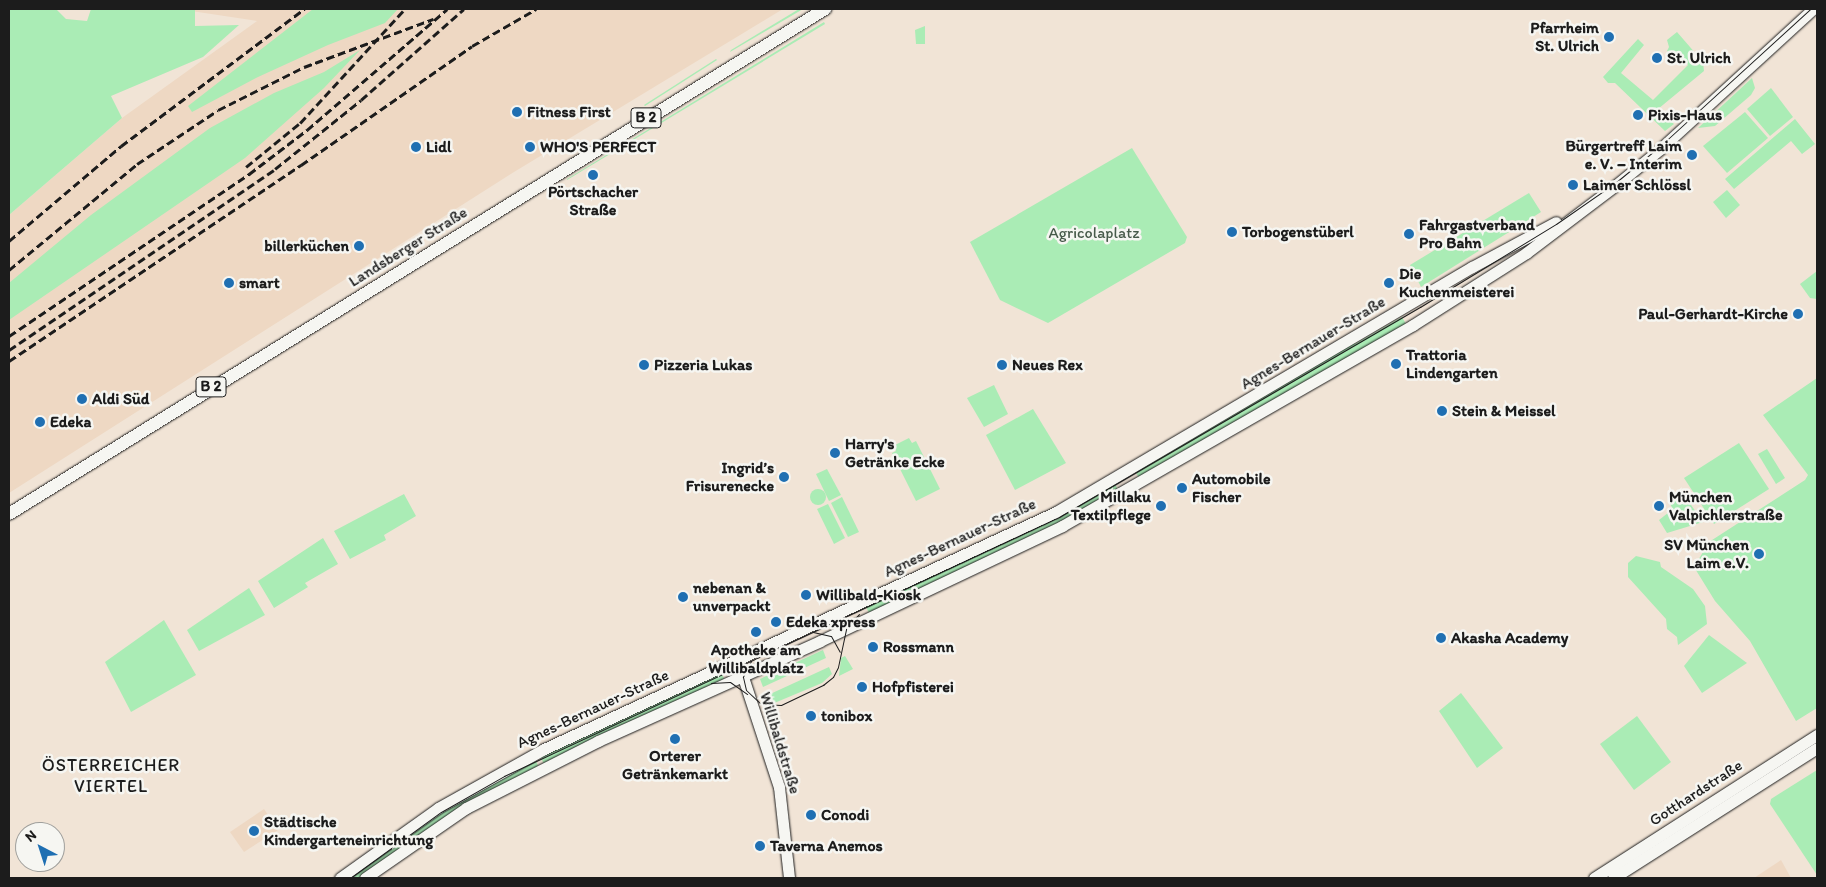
<!DOCTYPE html>
<meta charset="utf-8">
<style>
body{margin:0}
#map{position:relative;width:1826px;height:887px;overflow:hidden;background:#f1e4d6;font-family:Itim,sans-serif}
div>[style]{position:absolute}
.built>*{inset:0;background:#eed8c3}
.green>*{inset:0;background:#aaecb5}
.round{border-radius:50%}
.roads{filter:drop-shadow(0 0 1px #1c1c1c) drop-shadow(0 0 1px #1c1c1c)}
.secondary>*{height:11px;margin:-5.5px;padding:0 5.5px;transform-origin:5.5px;border-radius:5.5px;background:#f6f6f2}
.primary>*{height:12px;margin:-6px;padding:0 6px;transform-origin:6px;border-radius:6px;background:#f6f6f2}
.tram>*{height:1px;margin:-0.5px;padding:0 0.5px;transform-origin:0.5px;border-radius:0.5px;background:#1c1c1c}
.rail>*{height:2.5px;margin-top:-1.25px;transform-origin:0;background:repeating-linear-gradient(90deg,#1c1c1c 0 8px,transparent 0 12px)}
.dots>*{width:14px;height:14px;translate:-50% -50%;box-sizing:border-box;border:2px solid #f6f6f2;border-radius:50%}
span{translate:-50% -50%;white-space:nowrap;text-align:center;line-height:1.15;-webkit-text-stroke:5px #f6f6f2;paint-order:stroke}
.shield-label span{padding:1px 4px;background:#f6f6f2;border:1px solid;border-radius:4px;-webkit-text-stroke-width:0}
.shield-label{font-size:15px;color:#1c1c1c;font-weight:700}
.poi-label{font-size:16px;color:#1c1c1c;font-weight:700}
.right{translate:-100% -50%;text-align:right}
.left{translate:0 -50%;text-align:left}
.park-label{font-size:16px;color:#475a4a}
.street-label{font-size:16px;color:#1c1c1c}
.neighbourhood-label{font-size:18px;color:#1c1c1c;letter-spacing:1px}
.frame{position:absolute;inset:0;border:10px solid #1c1c1c;pointer-events:none}
.north{position:absolute;left:15px;top:822px;width:50px;height:50px;box-sizing:border-box;background:#f6f6f2;border:1px solid #9f9f9c;border-radius:50%;rotate:320deg;font-size:14px;font-weight:700;line-height:20px;text-align:center;color:#1c1c1c}
.north::after{content:'';display:block;margin:auto;width:18px;height:22px;background:#1f6fb2;clip-path:polygon(50% 0,100% 100%,50% 72%,0 100%)}
</style>
<div id="map">
<div class="built">
<div style="clip-path:polygon(178px 9px,783px 9px,514px 172px,9px 493px,9px 215px,122px 118px,257px 21px)"></div>
<div style="clip-path:polygon(264px 809px,278px 830px,244px 852px,230px 832px)"></div>
<div style="clip-path:polygon(1781px 860px,1791px 878px,1754px 878px)"></div>
</div>
<div class="green">
<div style="clip-path:polygon(9px 9px,56px 9px,66px 19px,87px 21px,91px 9px,195px 9px,195px 26px,239px 25px,203px 57px,111px 96px,122px 118px,9px 215px)"></div>
<div style="clip-path:polygon(313px 9px,398px 9px,385px 23px,328px 45px,258px 77px,192px 112px,188px 106px)"></div>
<div style="clip-path:polygon(799px 9px,803px 9px,730px 52px,731px 50px)"></div>
<div style="clip-path:polygon(824px 22px,825px 24px,567px 180px,567px 179px)"></div>
<div style="clip-path:polygon(925px 26px,925px 44px,916px 44px,915px 30px)"></div>
<div style="clip-path:polygon(1677px 32px,1703px 62px,1704px 71px,1658px 109px,1674px 124px,1665px 131px,1615px 83px,1608px 83px,1603px 77px,1638px 39px,1644px 45px,1621px 73px,1653px 100px,1688px 65px,1679px 52px,1670px 54px,1667px 51px,1669px 47px,1667px 40px)"></div>
<div style="clip-path:polygon(360px 50px,324px 88px,245px 158px,9px 320px,9px 283px,91px 215px,210px 128px,274px 93px,324px 72px)"></div>
<div style="clip-path:polygon(717px 60px,645px 106px,644px 105px,716px 59px)"></div>
<div style="clip-path:polygon(1752px 78px,1755px 88px,1751px 95px,1715px 126px,1698px 128px)"></div>
<div style="clip-path:polygon(1771px 88px,1793px 117px,1770px 136px,1747px 109px)"></div>
<div style="clip-path:polygon(1745px 112px,1768px 138px,1727px 173px,1703px 146px)"></div>
<div style="clip-path:polygon(1795px 119px,1815px 144px,1802px 154px,1791px 141px,1734px 189px,1725px 179px)"></div>
<div style="clip-path:polygon(1132px 148px,1187px 237px,1185px 243px,1048px 323px,1000px 300px,970px 242px)"></div>
<div style="clip-path:polygon(1727px 190px,1740px 205px,1726px 218px,1713px 202px)"></div>
<div style="clip-path:polygon(1529px 193px,1541px 212px,1421px 287px,1410px 265px)"></div>
<div style="clip-path:polygon(1817px 271px,1817px 299px,1810px 298px,1800px 284px)"></div>
<div style="clip-path:polygon(1402px 317px,1406px 324px,1140px 479px,1134px 470px,1280px 387px,1353px 341px,1355px 344px)"></div>
<div style="clip-path:polygon(1817px 378px,1817px 708px,1796px 721px,1750px 641px,1715px 601px,1694px 567px,1709px 542px,1805px 480px,1808px 475px,1763px 415px)"></div>
<div style="clip-path:polygon(994px 385px,1008px 414px,984px 427px,967px 398px)"></div>
<div style="clip-path:polygon(1033px 409px,1066px 463px,1015px 490px,986px 435px)"></div>
<div style="clip-path:polygon(909px 438px,912px 443px,916px 441px,940px 489px,916px 501px,892px 453px,896px 451px,893px 446px)"></div>
<div style="clip-path:polygon(1739px 443px,1769px 489px,1714px 524px,1684px 478px)"></div>
<div style="clip-path:polygon(1767px 449px,1785px 478px,1776px 484px,1758px 454px)"></div>
<div style="clip-path:polygon(827px 469px,841px 495px,829px 501px,816px 474px)"></div>
<div style="clip-path:polygon(1114px 482px,1119px 492px,1065px 521px,869px 613px,865px 605px)"></div>
<div class="round" style="left:810px;top:489px;width:16px;height:16px"></div>
<div style="clip-path:polygon(1682px 492px,1703px 522px,1667px 533px,1659px 520px,1673px 509px,1669px 502px)"></div>
<div style="clip-path:polygon(404px 494px,416px 516px,384px 535px,386px 540px,350px 559px,334px 531px)"></div>
<div style="clip-path:polygon(842px 497px,859px 532px,848px 537px,831px 503px)"></div>
<div style="clip-path:polygon(828px 504px,845px 538px,834px 544px,817px 509px)"></div>
<div style="clip-path:polygon(323px 538px,338px 564px,305px 583px,308px 587px,274px 608px,258px 581px)"></div>
<div style="clip-path:polygon(1636px 556px,1660px 562px,1661px 567px,1693px 589px,1705px 606px,1707px 624px,1678px 645px,1677px 637px,1667px 629px,1666px 619px,1628px 577px,1628px 563px)"></div>
<div style="clip-path:polygon(249px 588px,265px 615px,199px 651px,187px 630px)"></div>
<div style="clip-path:polygon(164px 620px,196px 675px,131px 712px,105px 662px)"></div>
<div style="clip-path:polygon(1709px 635px,1747px 663px,1702px 693px,1684px 666px)"></div>
<div style="clip-path:polygon(823px 650px,826px 658px,763px 687px,760px 679px)"></div>
<div style="clip-path:polygon(845px 656px,853px 669px,839px 676px,841px 658px)"></div>
<div style="clip-path:polygon(829px 667px,832px 674px,822px 683px,772px 704px,768px 695px)"></div>
<div style="clip-path:polygon(720px 671px,725px 680px,545px 766px,539px 754px)"></div>
<div style="clip-path:polygon(1461px 693px,1503px 748px,1477px 768px,1439px 711px)"></div>
<div style="clip-path:polygon(1637px 716px,1671px 762px,1634px 790px,1600px 744px)"></div>
<div style="clip-path:polygon(534px 756px,539px 768px,360px 878px,346px 878px,410px 830px)"></div>
<div style="clip-path:polygon(1817px 770px,1817px 875px,1770px 804px,1771px 799px)"></div>
</div>
<div class="roads">
<div class="secondary">
<div style="left:743px;top:677px;width:116px;rotate:71.9deg"></div>
<div style="left:779px;top:787px;width:92px;rotate:83.7deg"></div>
<div style="left:340px;top:878px;width:120px;rotate:-35.5deg"></div>
<div style="left:438px;top:808px;width:121px;rotate:-29.1deg"></div>
<div style="left:544px;top:749px;width:564px;rotate:-24.84deg"></div>
<div style="left:1056px;top:512px;width:483px;rotate:-30.5deg"></div>
<div style="left:1472px;top:267px;width:95px;rotate:-28.2deg"></div>
<div style="left:365px;top:878px;width:123px;rotate:-34.7deg"></div>
<div style="left:466px;top:808px;width:148px;rotate:-26.9deg"></div>
<div style="left:598px;top:741px;width:243px;rotate:-24.2deg"></div>
<div style="left:820px;top:641px;width:268px;rotate:-25.4deg"></div>
<div style="left:1062px;top:526px;width:404px;rotate:-29.8deg"></div>
<div style="left:1413px;top:325px;width:134px;rotate:-32.5deg"></div>
<div style="left:1526px;top:253px;width:113px;rotate:-37.1deg"></div>
<div style="left:1616px;top:185px;width:57px;rotate:-39.3deg"></div>
<div style="left:1660px;top:149px;width:207px;rotate:-42.5deg"></div>
<div style="left:1594px;top:878px;width:265px;rotate:-32.7deg"></div>
<div style="left:1613px;top:878px;width:242px;rotate:-32.5deg"></div>
</div>
<div class="primary">
<div style="left:9px;top:514px;width:960px;rotate:-31.75deg"></div>
</div>
</div>
<div class="tram">
<div style="left:813px;top:632px;width:18px;rotate:13deg"></div>
<div style="left:831px;top:636px;width:18px;rotate:61deg"></div>
<div style="left:751px;top:661px;width:18px;rotate:117deg"></div>
<div style="left:743px;top:677px;width:13px;rotate:77deg"></div>
<div style="left:746px;top:690px;width:21px;rotate:43deg"></div>
<div style="left:761px;top:704px;width:20px;rotate:3deg"></div>
<div style="left:781px;top:705px;width:47px;rotate:-25.5deg"></div>
<div style="left:823px;top:685px;width:13px;rotate:-39deg"></div>
<div style="left:833px;top:677px;width:11px;rotate:-63deg"></div>
<div style="left:838px;top:667px;width:40px;rotate:-78deg"></div>
<div style="left:846px;top:628px;width:19px;rotate:-47deg"></div>
<div style="left:711px;top:683px;width:19px;rotate:-3deg"></div>
<div style="left:730px;top:682px;width:21px;rotate:35deg"></div>
<div style="left:350px;top:878px;width:112px;rotate:-36deg"></div>
<div style="left:441px;top:812px;width:73px;rotate:-29.7deg"></div>
<div style="left:504px;top:776px;width:612px;rotate:-25.02deg"></div>
<div style="left:1059px;top:517px;width:418px;rotate:-30.2deg"></div>
<div style="left:1420px;top:307px;width:159px;rotate:-31.4deg"></div>
<div style="left:1556px;top:224px;width:72px;rotate:-34.8deg"></div>
<div style="left:1615px;top:183px;width:57px;rotate:-39.3deg"></div>
<div style="left:1659px;top:147px;width:205px;rotate:-42.4deg"></div>
</div>
<div class="rail">
<div style="left:246px;top:167px;width:70px;rotate:-39.2deg"></div>
<div style="left:300px;top:123px;width:155px;rotate:-47.4deg"></div>
<div style="left:9px;top:241px;width:147px;rotate:-40.3deg"></div>
<div style="left:121px;top:146px;width:229px;rotate:-36.8deg"></div>
<div style="left:9px;top:270px;width:166px;rotate:-39.6deg"></div>
<div style="left:137px;top:164px;width:97px;rotate:-33.7deg"></div>
<div style="left:218px;top:110px;width:96px;rotate:-26.6deg"></div>
<div style="left:304px;top:67px;width:138px;rotate:-20.4deg"></div>
<div style="left:9px;top:336px;width:290px;rotate:-34deg"></div>
<div style="left:249px;top:174px;width:73px;rotate:-37.2deg"></div>
<div style="left:307px;top:130px;width:185px;rotate:-40.8deg"></div>
<div style="left:9px;top:350px;width:322px;rotate:-34.2deg"></div>
<div style="left:275px;top:169px;width:110px;rotate:-38.7deg"></div>
<div style="left:361px;top:100px;width:137px;rotate:-41.5deg"></div>
<div style="left:9px;top:361px;width:352px;rotate:-33.9deg"></div>
<div style="left:301px;top:165px;width:208px;rotate:-34.8deg"></div>
<div style="left:472px;top:46px;width:74px;rotate:-30deg"></div>
</div>
<div class="dots">
<div style="left:1609px;top:37px;background:#1f6fb2"></div>
<div style="left:1657px;top:58px;background:#1f6fb2"></div>
<div style="left:517px;top:112px;background:#1f6fb2"></div>
<div style="left:1638px;top:115px;background:#1f6fb2"></div>
<div style="left:416px;top:147px;background:#1f6fb2"></div>
<div style="left:530px;top:147px;background:#1f6fb2"></div>
<div style="left:1692px;top:155px;background:#1f6fb2"></div>
<div style="left:593px;top:175px;background:#1f6fb2"></div>
<div style="left:1573px;top:185px;background:#1f6fb2"></div>
<div style="left:1232px;top:232px;background:#1f6fb2"></div>
<div style="left:1409px;top:234px;background:#1f6fb2"></div>
<div style="left:359px;top:246px;background:#1f6fb2"></div>
<div style="left:229px;top:283px;background:#1f6fb2"></div>
<div style="left:1389px;top:283px;background:#1f6fb2"></div>
<div style="left:1798px;top:314px;background:#1f6fb2"></div>
<div style="left:1396px;top:364px;background:#1f6fb2"></div>
<div style="left:644px;top:365px;background:#1f6fb2"></div>
<div style="left:1002px;top:365px;background:#1f6fb2"></div>
<div style="left:82px;top:399px;background:#1f6fb2"></div>
<div style="left:1442px;top:411px;background:#1f6fb2"></div>
<div style="left:40px;top:422px;background:#1f6fb2"></div>
<div style="left:835px;top:453px;background:#1f6fb2"></div>
<div style="left:784px;top:477px;background:#1f6fb2"></div>
<div style="left:1182px;top:488px;background:#1f6fb2"></div>
<div style="left:1161px;top:506px;background:#1f6fb2"></div>
<div style="left:1659px;top:506px;background:#1f6fb2"></div>
<div style="left:1759px;top:554px;background:#1f6fb2"></div>
<div style="left:806px;top:595px;background:#1f6fb2"></div>
<div style="left:683px;top:597px;background:#1f6fb2"></div>
<div style="left:776px;top:622px;background:#1f6fb2"></div>
<div style="left:756px;top:632px;background:#1f6fb2"></div>
<div style="left:1441px;top:638px;background:#1f6fb2"></div>
<div style="left:873px;top:647px;background:#1f6fb2"></div>
<div style="left:862px;top:687px;background:#1f6fb2"></div>
<div style="left:811px;top:716px;background:#1f6fb2"></div>
<div style="left:675px;top:739px;background:#1f6fb2"></div>
<div style="left:811px;top:815px;background:#1f6fb2"></div>
<div style="left:254px;top:831px;background:#1f6fb2"></div>
<div style="left:760px;top:846px;background:#1f6fb2"></div>
</div>
<div class="shield-label">
<span style="left:646px;top:118px">B 2</span>
<span style="left:211px;top:387px">B 2</span>
</div>
<div class="poi-label">
<span class="right" style="left:1599px;top:37px">Pfarrheim<br>St. Ulrich</span>
<span class="left" style="left:1667px;top:58px">St. Ulrich</span>
<span class="left" style="left:527px;top:112px">Fitness First</span>
<span class="left" style="left:1648px;top:115px">Pixis-Haus</span>
<span class="right" style="left:1682px;top:155px">Bürgertreff Laim<br>e. V. – Interim</span>
<span class="left" style="left:426px;top:147px">Lidl</span>
<span class="left" style="left:540px;top:147px">WHO'S PERFECT</span>
<span class="left" style="left:1583px;top:185px">Laimer Schlössl</span>
<span style="left:593px;top:201px">Pörtschacher<br>Straße</span>
<span class="left" style="left:1419px;top:234px">Fahrgastverband<br>Pro Bahn</span>
<span class="left" style="left:1242px;top:232px">Torbogenstüberl</span>
<span class="right" style="left:349px;top:246px">billerküchen</span>
<span class="left" style="left:1399px;top:283px">Die<br>Kuchenmeisterei</span>
<span class="left" style="left:239px;top:283px">smart</span>
<span class="right" style="left:1788px;top:314px">Paul-Gerhardt-Kirche</span>
<span class="left" style="left:1406px;top:364px">Trattoria<br>Lindengarten</span>
<span class="left" style="left:654px;top:365px">Pizzeria Lukas</span>
<span class="left" style="left:1012px;top:365px">Neues Rex</span>
<span class="left" style="left:92px;top:399px">Aldi Süd</span>
<span class="left" style="left:1452px;top:411px">Stein &amp; Meissel</span>
<span class="left" style="left:50px;top:422px">Edeka</span>
<span class="left" style="left:845px;top:453px">Harry's<br>Getränke Ecke</span>
<span class="right" style="left:774px;top:477px">Ingrid’s<br>Frisurenecke</span>
<span class="left" style="left:1192px;top:488px">Automobile<br>Fischer</span>
<span class="right" style="left:1151px;top:506px">Millaku<br>Textilpflege</span>
<span class="left" style="left:1669px;top:506px">München<br>Valpichlerstraße</span>
<span class="right" style="left:1749px;top:554px">SV München<br>Laim e.V.</span>
<span class="left" style="left:693px;top:597px">nebenan &amp;<br>unverpackt</span>
<span class="left" style="left:816px;top:595px">Willibald-Kiosk</span>
<span class="left" style="left:786px;top:622px">Edeka xpress</span>
<span class="left" style="left:1451px;top:638px">Akasha Academy</span>
<span class="left" style="left:883px;top:647px">Rossmann</span>
<span style="left:756px;top:659px">Apotheke am<br>Willibaldplatz</span>
<span class="left" style="left:872px;top:687px">Hofpfisterei</span>
<span class="left" style="left:821px;top:716px">tonibox</span>
<span style="left:675px;top:765px">Orterer<br>Getränkemarkt</span>
<span class="left" style="left:821px;top:815px">Conodi</span>
<span class="left" style="left:264px;top:831px">Städtische<br>Kindergarteneinrichtung</span>
<span class="left" style="left:770px;top:846px">Taverna Anemos</span>
</div>
<div class="park-label">
<span style="left:1094px;top:233px">Agricolaplatz</span>
</div>
<div class="street-label">
<span style="left:408px;top:247px;rotate:-32deg">Landsberger Straße</span>
<span style="left:1313px;top:343px;rotate:-31deg">Agnes-Bernauer-Straße</span>
<span style="left:960px;top:538px;rotate:-25deg">Agnes-Bernauer-Straße</span>
<span style="left:593px;top:709px;rotate:-25deg">Agnes-Bernauer-Straße</span>
<span style="left:780px;top:743px;rotate:73deg">Willibaldstraße</span>
<span style="left:1696px;top:793px;rotate:-33deg">Gotthardstraße</span>
</div>
<div class="neighbourhood-label">
<span style="left:111px;top:776px">ÖSTERREICHER<br>VIERTEL</span>
</div>
<div class="frame"></div>
<div class="north">N</div>
</div>
